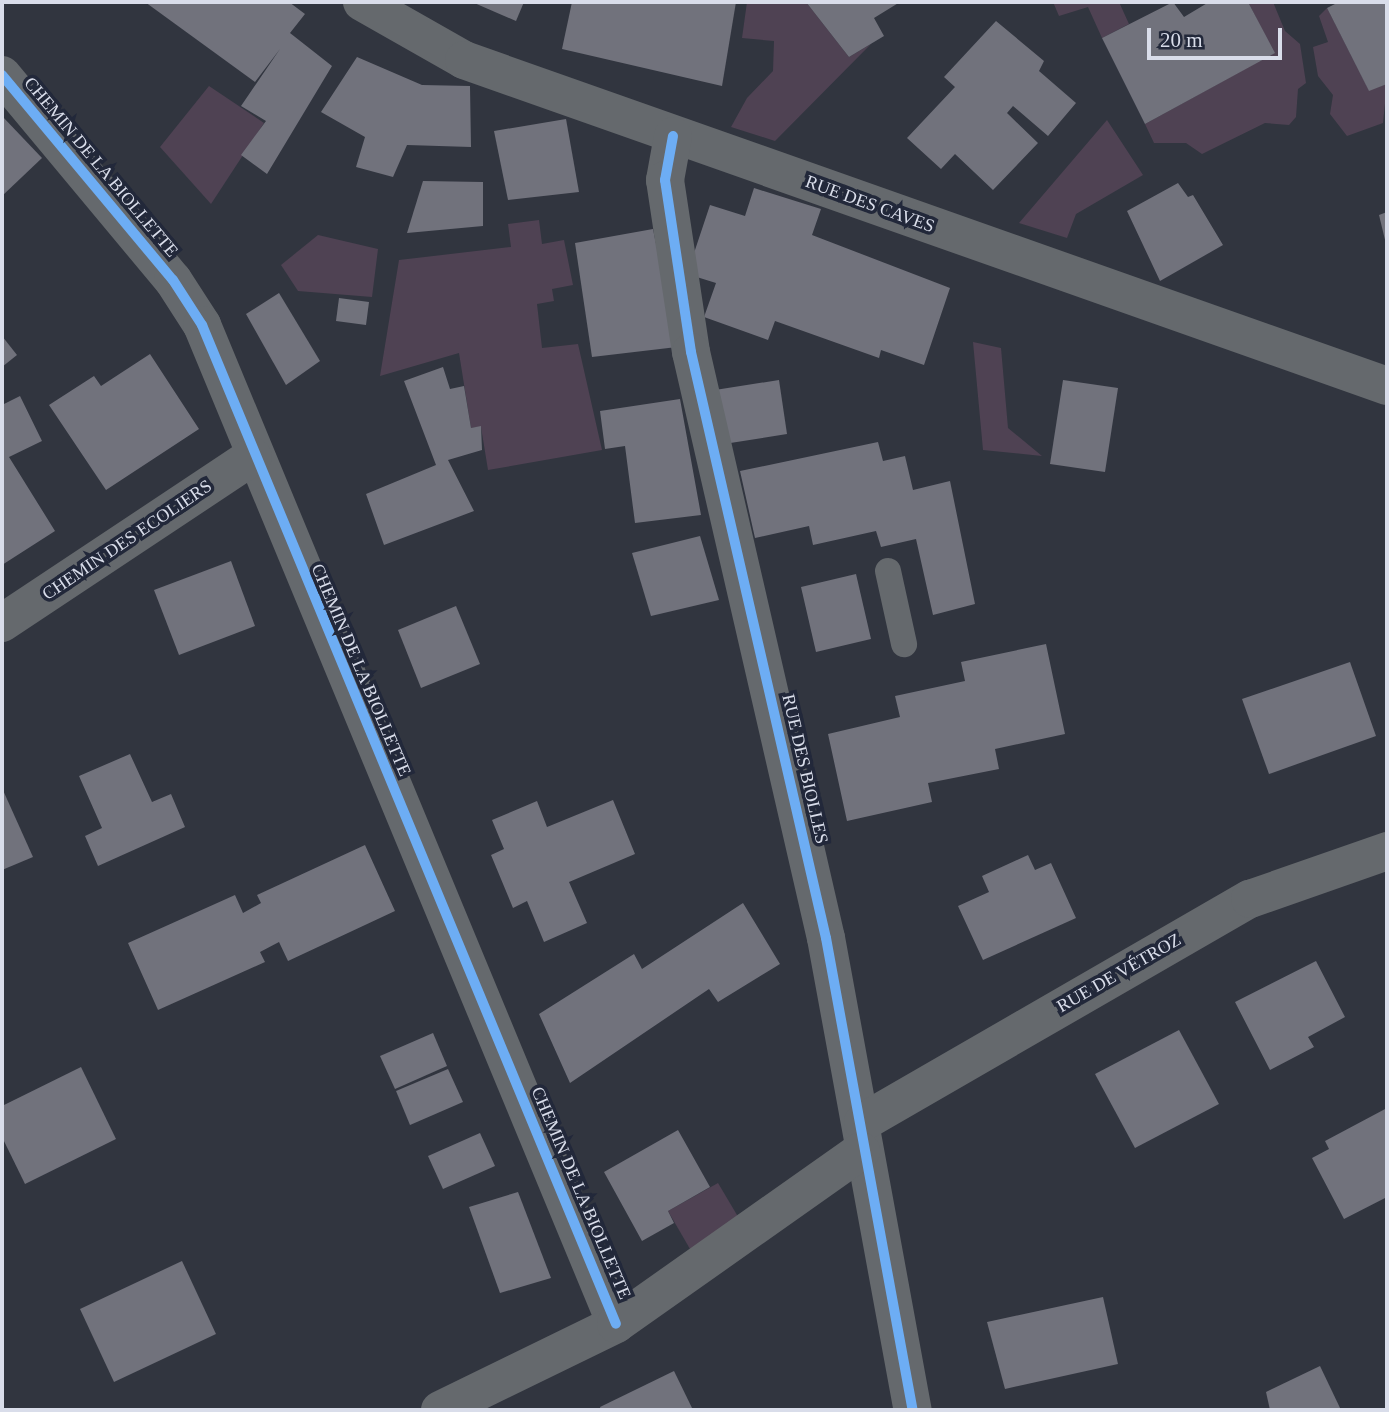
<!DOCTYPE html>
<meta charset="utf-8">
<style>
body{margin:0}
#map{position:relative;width:1389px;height:1412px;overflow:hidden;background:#31353f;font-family:Georgia,serif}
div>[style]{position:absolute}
.green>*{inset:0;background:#4f4253}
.building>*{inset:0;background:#71727c}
.service>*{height:26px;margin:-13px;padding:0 13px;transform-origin:13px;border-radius:13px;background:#65696d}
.minor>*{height:38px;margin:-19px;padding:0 19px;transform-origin:19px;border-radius:19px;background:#65696d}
.cycleway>*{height:10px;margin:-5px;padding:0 5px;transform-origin:5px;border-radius:5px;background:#6dadf4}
span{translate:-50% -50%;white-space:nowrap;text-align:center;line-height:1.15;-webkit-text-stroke:7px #22283a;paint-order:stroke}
.street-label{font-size:18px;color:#d9ddea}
.frame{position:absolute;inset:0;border:4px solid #d9ddea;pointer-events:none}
.scale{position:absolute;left:1147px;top:28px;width:135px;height:32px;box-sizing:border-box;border:4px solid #d9ddea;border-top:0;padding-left:9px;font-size:21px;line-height:24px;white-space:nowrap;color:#d9ddea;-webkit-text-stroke:5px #22283a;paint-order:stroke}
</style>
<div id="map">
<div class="green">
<div style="clip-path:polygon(747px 2px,806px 2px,849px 57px,871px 44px,775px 141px,731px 127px,747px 98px,773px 71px,774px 41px,742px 38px)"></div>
<div style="clip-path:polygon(1053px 2px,1119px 2px,1129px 24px,1102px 38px,1088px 7px,1059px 16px)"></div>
<div style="clip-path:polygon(1248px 2px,1273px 2px,1285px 31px,1300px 44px,1306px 83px,1298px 89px,1296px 117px,1289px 125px,1265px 123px,1202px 154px,1186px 143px,1154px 143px,1145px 124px,1274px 53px)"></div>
<div style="clip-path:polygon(1327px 8px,1369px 90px,1387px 84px,1383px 123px,1347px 136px,1330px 114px,1333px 95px,1318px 76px,1313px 47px,1328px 42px,1319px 16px)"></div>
<div style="clip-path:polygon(209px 86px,264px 123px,211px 204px,160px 147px)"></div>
<div style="clip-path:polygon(1107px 120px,1143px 175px,1076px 214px,1067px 238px,1019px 223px)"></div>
<div style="clip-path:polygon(539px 220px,542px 244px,564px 240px,573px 285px,552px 289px,554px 301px,537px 304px,542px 348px,578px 344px,602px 450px,488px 470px,481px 427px,471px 428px,459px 353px,380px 376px,399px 260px,511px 247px,508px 224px)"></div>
<div style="clip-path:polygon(318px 235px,378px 249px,372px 297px,298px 291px,281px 265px)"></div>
<div style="clip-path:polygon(973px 342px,1001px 348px,1008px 428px,1042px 456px,983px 450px)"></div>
<div style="clip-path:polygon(718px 1183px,740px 1220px,690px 1249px,668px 1211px)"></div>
</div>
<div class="building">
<div style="clip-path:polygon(145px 2px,289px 2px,305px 14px,290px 33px,332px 66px,267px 174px,241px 155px,266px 121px,241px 106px,280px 49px,255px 82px)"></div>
<div style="clip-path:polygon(472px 2px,524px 2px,516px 21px)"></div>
<div style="clip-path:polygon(572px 2px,736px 2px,722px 86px,562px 49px)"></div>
<div style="clip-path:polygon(806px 2px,900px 2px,874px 18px,884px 36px,849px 57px)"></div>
<div style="clip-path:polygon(1173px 2px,1184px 17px,1209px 2px,1248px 2px,1275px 53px,1145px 124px,1102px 38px)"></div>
<div style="clip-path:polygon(1339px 2px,1387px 2px,1387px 84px,1369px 91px,1327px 8px)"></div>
<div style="clip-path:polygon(996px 21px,1044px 61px,1039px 71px,1076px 103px,1048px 136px,1013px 106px,1007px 113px,1038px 143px,993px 190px,955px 154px,941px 169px,907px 138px,955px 87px,944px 77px)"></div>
<div style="clip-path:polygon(357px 57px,422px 85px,470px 86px,471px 147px,407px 145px,393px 177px,356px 167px,365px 137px,321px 112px)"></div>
<div style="clip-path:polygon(2px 116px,42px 158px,2px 196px)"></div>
<div style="clip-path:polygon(566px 119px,579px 192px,508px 200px,494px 131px)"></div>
<div style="clip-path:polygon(423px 181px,483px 182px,483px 226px,407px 233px)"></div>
<div style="clip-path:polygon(1178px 183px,1188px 197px,1193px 195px,1223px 245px,1160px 281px,1127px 211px)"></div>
<div style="clip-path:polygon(754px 188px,821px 209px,812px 235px,950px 288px,924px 365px,881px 350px,879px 358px,775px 321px,768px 340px,704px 317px,716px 283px,687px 274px,710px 205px,745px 216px)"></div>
<div style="clip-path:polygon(1387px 212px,1387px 244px,1386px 244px,1379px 215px)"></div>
<div style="clip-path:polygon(653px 229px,677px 347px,592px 357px,575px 243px)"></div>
<div style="clip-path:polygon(279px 293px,320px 361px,286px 385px,246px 314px)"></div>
<div style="clip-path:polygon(339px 298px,369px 302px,366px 325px,336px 321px)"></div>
<div style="clip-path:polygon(2px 336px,17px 355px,2px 367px)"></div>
<div style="clip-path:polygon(150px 354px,199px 429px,106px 490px,49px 405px,94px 376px,101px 386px)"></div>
<div style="clip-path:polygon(443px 367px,450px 389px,464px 386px,471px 428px,481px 426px,482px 450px,448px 460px,474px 511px,384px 545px,366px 494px,436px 465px,404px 381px)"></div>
<div style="clip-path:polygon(779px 380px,787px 434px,724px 444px,715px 390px)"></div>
<div style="clip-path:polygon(1063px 380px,1118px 388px,1105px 472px,1050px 464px)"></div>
<div style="clip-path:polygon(20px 396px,42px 441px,9px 457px,55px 531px,2px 565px,2px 405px)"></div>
<div style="clip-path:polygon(680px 399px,701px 515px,635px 523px,625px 446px,605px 449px,600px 411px)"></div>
<div style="clip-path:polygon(878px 442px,883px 461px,905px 456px,913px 490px,950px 481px,975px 604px,933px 615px,916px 539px,881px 547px,876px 531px,813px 545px,809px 526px,755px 538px,740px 471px)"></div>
<div style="clip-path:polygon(700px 536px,719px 600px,651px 616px,632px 553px)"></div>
<div style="clip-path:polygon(231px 561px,255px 626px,179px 655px,154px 590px)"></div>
<div style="clip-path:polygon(856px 574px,871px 639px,816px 652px,801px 587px)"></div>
<div style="clip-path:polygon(456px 606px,480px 664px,421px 688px,398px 630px)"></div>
<div style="clip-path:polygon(1046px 644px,1065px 734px,995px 749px,999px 769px,928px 783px,932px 802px,847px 821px,828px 734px,900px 717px,895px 696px,965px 681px,961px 662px)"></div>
<div style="clip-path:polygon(1350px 662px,1376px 736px,1269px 774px,1242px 699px)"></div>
<div style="clip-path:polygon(130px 754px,152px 802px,171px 794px,185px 827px,98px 866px,85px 836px,102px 828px,79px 776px)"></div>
<div style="clip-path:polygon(2px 788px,33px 857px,2px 870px)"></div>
<div style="clip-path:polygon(613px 800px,635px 854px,569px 882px,587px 923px,544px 942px,527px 901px,513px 908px,491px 855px,504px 849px,492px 820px,537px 801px,547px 827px)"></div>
<div style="clip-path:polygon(365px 845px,395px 911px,288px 961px,279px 942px,260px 952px,265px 962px,158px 1010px,128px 943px,235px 895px,243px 913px,261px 903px,257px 895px)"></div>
<div style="clip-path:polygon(1028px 855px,1035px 870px,1051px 863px,1076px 918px,983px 960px,958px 906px,989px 892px,982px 876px)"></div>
<div style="clip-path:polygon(743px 903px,780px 964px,718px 1002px,709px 989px,570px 1083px,539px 1014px,634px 954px,642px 969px)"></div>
<div style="clip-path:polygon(1316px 961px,1345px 1017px,1308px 1037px,1314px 1047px,1270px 1070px,1235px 1002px)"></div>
<div style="clip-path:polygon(1179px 1030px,1219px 1104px,1135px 1148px,1095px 1074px)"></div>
<div style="clip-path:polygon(433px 1033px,447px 1066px,395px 1089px,380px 1056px)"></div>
<div style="clip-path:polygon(81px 1067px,116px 1139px,25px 1184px,2px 1137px,2px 1106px)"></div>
<div style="clip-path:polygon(448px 1069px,463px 1102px,410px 1125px,396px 1091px)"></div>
<div style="clip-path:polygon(1387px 1108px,1387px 1197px,1344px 1219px,1312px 1158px,1329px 1149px,1325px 1141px)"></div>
<div style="clip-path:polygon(678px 1130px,710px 1187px,668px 1211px,674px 1223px,642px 1241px,604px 1172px)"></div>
<div style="clip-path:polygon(480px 1133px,495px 1166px,443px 1189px,428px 1156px)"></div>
<div style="clip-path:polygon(518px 1192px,551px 1278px,500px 1293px,469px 1207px)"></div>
<div style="clip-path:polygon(182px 1261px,216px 1334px,114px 1382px,80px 1309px)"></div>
<div style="clip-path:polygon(1103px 1297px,1118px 1364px,1005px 1389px,987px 1322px)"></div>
<div style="clip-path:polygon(1320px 1366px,1341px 1410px,1270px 1410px,1266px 1392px)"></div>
<div style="clip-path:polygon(674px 1371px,693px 1410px,601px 1410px,600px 1407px)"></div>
</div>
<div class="service">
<div style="left:888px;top:571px;width:75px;rotate:77.6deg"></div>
</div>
<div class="minor">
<div style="left:362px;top:2px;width:117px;rotate:29.6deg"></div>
<div style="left:464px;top:60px;width:979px;rotate:19.45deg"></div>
<div style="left:2px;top:75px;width:267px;rotate:50.2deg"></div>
<div style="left:173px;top:280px;width:54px;rotate:57.2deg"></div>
<div style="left:202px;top:325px;width:1081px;rotate:67.49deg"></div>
<div style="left:673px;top:136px;width:45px;rotate:100.3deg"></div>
<div style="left:665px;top:180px;width:174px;rotate:81.4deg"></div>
<div style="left:691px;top:352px;width:601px;rotate:77.03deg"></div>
<div style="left:826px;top:938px;width:480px;rotate:79.6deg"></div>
<div style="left:2px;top:623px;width:301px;rotate:-33.6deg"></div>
<div style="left:863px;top:1122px;width:447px;rotate:-30deg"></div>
<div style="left:1250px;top:899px;width:145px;rotate:-19.3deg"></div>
<div style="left:440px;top:1410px;width:196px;rotate:-26deg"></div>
<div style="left:616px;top:1324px;width:300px;rotate:-35.2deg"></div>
</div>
<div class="cycleway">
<div style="left:2px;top:75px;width:267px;rotate:50.2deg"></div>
<div style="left:173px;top:280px;width:54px;rotate:57.2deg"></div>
<div style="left:202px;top:325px;width:1081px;rotate:67.49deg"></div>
<div style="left:673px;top:136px;width:45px;rotate:100.3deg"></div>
<div style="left:665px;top:180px;width:174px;rotate:81.4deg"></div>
<div style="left:691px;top:352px;width:601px;rotate:77.03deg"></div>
<div style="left:826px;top:938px;width:480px;rotate:79.6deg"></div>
</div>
<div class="street-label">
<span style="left:101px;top:167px;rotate:50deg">CHEMIN DE LA BIOLLETTE</span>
<span style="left:870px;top:204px;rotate:20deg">RUE DES CAVES</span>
<span style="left:127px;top:540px;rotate:-34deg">CHEMIN DES ECOLIERS</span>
<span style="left:361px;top:670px;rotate:67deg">CHEMIN DE LA BIOLLETTE</span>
<span style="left:805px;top:769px;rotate:77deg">RUE DES BIOLLES</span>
<span style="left:1119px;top:973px;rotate:-30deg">RUE DE VÉTROZ</span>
<span style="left:581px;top:1193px;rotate:67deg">CHEMIN DE LA BIOLLETTE</span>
</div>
<div class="frame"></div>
<div class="scale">20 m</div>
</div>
